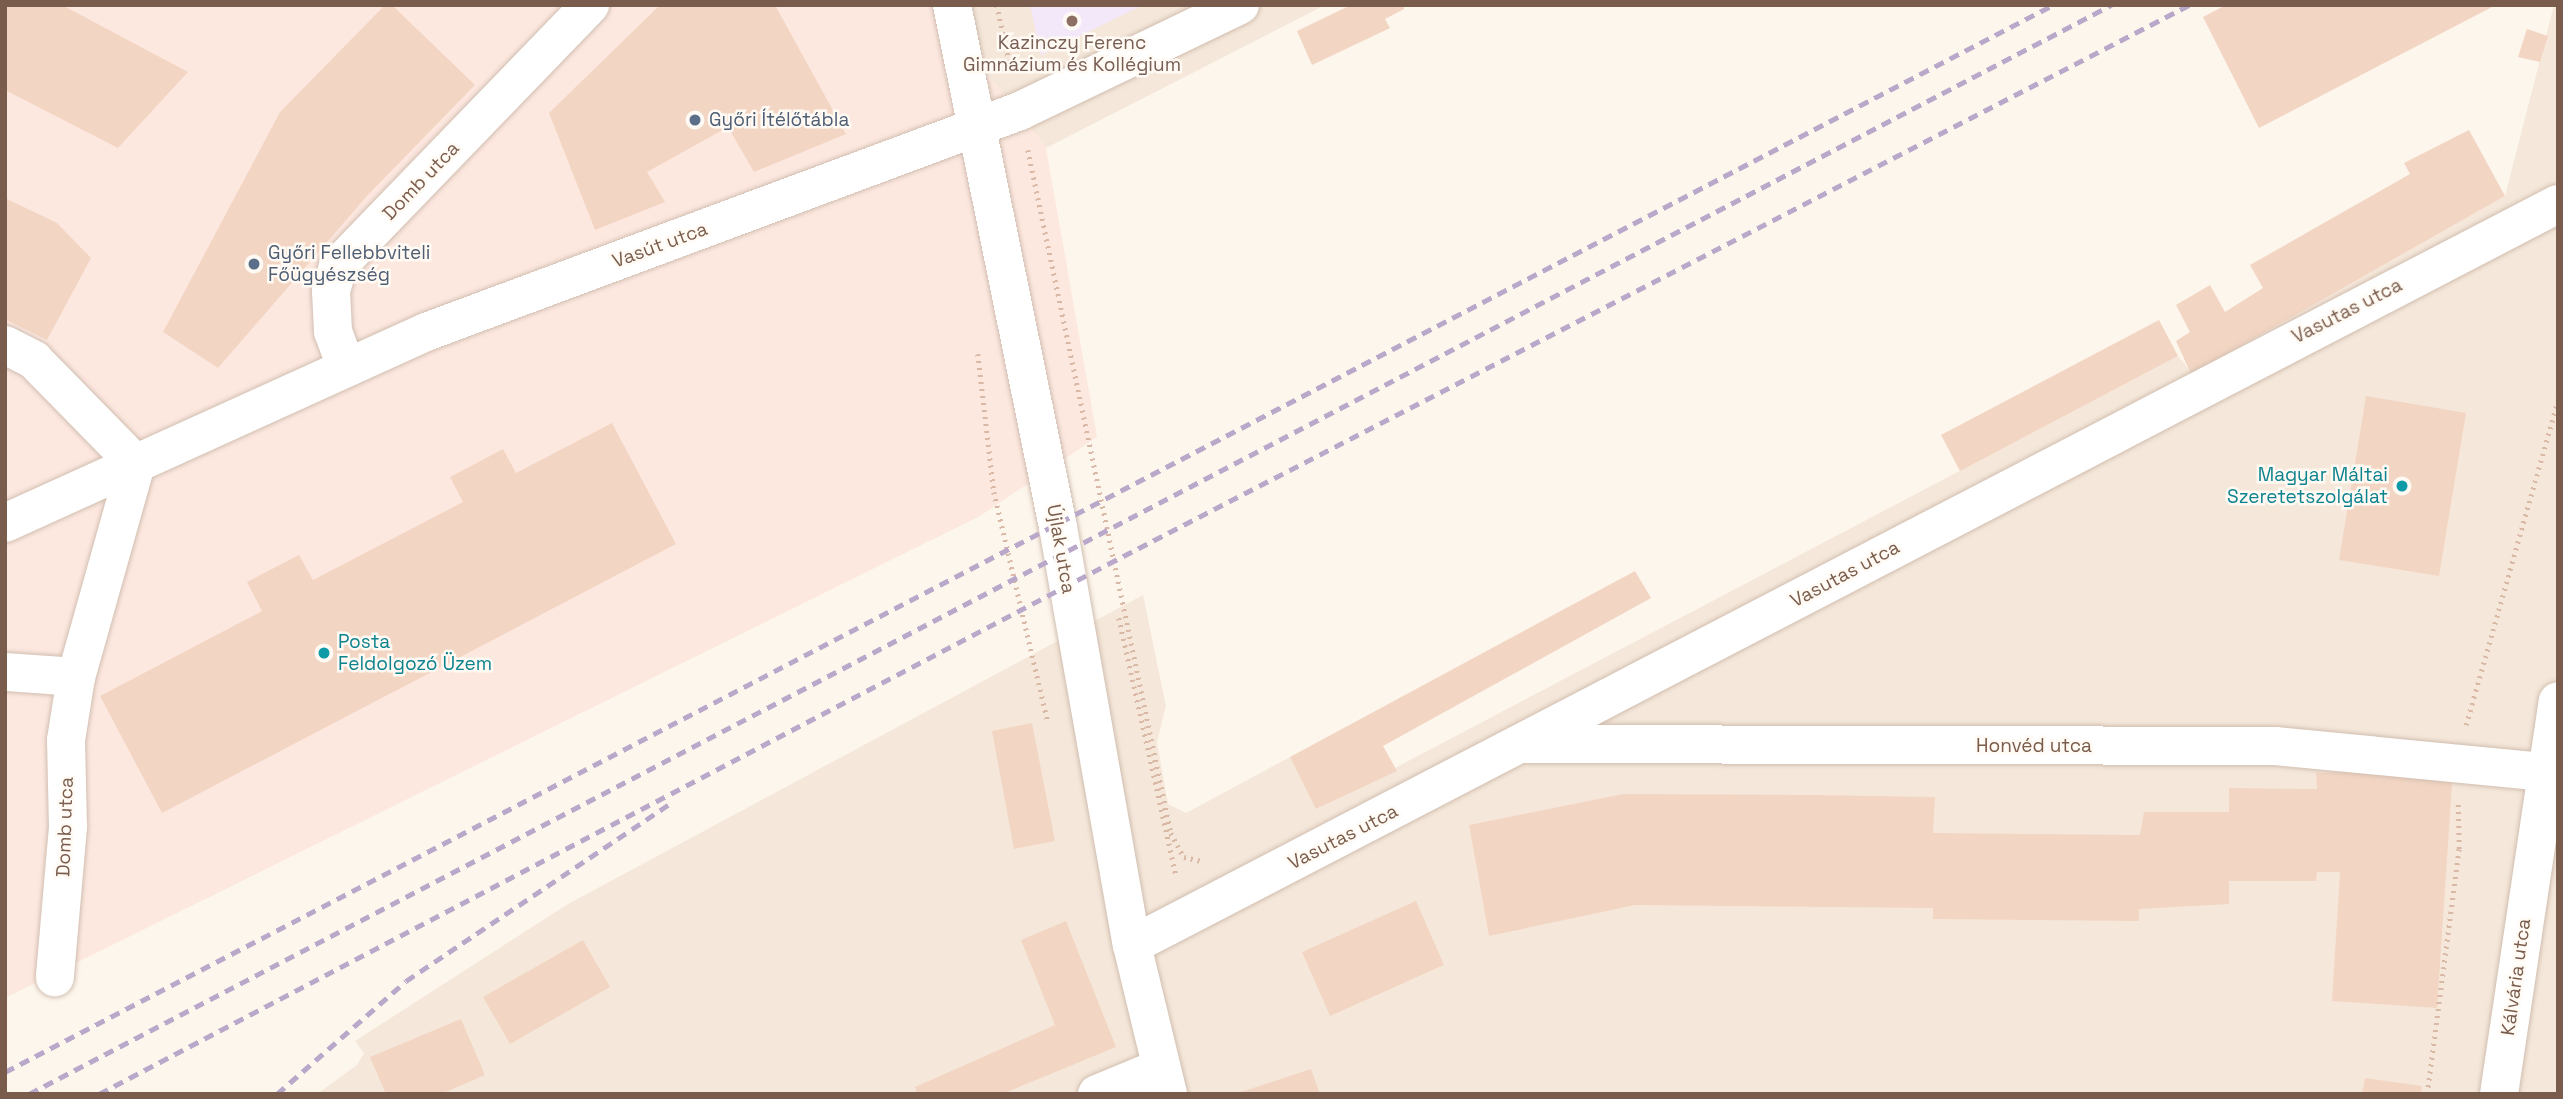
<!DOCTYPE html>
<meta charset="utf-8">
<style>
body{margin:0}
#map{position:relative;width:2563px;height:1099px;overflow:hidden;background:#fdf6ec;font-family:"Space Grotesk",sans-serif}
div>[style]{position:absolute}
.residential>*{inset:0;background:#f5e8da}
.commercial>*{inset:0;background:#fde8e0}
.education>*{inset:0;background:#f3e8fa}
.building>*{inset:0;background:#f3d5c3}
.path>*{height:4.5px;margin-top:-2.25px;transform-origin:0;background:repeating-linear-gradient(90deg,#d9b8a5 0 2px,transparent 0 7px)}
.roads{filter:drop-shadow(0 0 2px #d1beb0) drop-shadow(0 0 2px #d1beb0)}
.minor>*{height:38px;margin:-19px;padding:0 19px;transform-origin:19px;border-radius:19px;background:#fff}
.rail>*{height:5px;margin-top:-2.5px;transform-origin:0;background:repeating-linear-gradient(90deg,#b9a8c9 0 10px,transparent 0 17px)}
.dots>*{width:19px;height:19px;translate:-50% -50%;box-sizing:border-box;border:4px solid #fffaf3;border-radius:50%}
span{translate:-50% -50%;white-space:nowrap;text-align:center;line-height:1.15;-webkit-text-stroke:5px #fffaf3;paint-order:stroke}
.education-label{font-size:19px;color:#785e54}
.service-label{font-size:19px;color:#4e5e75}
.left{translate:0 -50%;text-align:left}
.street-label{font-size:19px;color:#7a5c4d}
.culture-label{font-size:19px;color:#0d838f}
.right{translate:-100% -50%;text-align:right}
.frame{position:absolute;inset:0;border:7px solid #7a5c4d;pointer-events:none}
</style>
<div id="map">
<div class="residential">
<div style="clip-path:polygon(932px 5px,1325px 5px,1046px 148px)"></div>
<div style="clip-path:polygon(2554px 5px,2558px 5px,2558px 1094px,317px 1094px,357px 1065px,364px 1053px,355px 1041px,568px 904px,1143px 595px,1166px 706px,1157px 742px,1168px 804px,1186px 813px,1290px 757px,1317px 809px,2178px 356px,2192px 373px,2505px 196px)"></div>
</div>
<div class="commercial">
<div style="clip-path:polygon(5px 5px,932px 5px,1046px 148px,1097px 437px,980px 516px,5px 998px)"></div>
</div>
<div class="education">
<div style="clip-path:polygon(1030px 5px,1143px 5px,1041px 55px)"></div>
</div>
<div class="building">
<div style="clip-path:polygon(5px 5px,62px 5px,188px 72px,118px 148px,5px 90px)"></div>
<div style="clip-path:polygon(385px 5px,392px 5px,475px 85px,367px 196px,218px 368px,163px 332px,280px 112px)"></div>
<div style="clip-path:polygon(660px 5px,775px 5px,846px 134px,754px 172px,728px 127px,647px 172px,665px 202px,595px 230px,549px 113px)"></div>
<div style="clip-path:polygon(1351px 5px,1403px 5px,1404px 9px,1385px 19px,1390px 28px,1312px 65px,1297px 31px)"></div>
<div style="clip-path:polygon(2226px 5px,2496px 5px,2259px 128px,2203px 17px)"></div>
<div style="clip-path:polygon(2527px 29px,2548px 36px,2540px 62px,2518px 57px)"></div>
<div style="clip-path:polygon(2469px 130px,2505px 196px,2191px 374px,2176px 341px,2190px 332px,2176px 305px,2210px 285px,2225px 312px,2263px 288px,2250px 265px,2410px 174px,2404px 163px)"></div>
<div style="clip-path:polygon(5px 198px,57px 223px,91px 258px,47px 340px,5px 319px)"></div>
<div style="clip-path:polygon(2159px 320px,2178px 356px,1960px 471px,1941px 435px)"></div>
<div style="clip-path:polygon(2366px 396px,2466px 413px,2439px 576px,2339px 560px)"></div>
<div style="clip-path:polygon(612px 423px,676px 544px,162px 813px,100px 696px,262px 611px,247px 582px,299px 555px,313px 580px,463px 502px,450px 477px,503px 449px,516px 473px)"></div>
<div style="clip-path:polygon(1635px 571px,1651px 598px,1383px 746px,1397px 771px,1316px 809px,1290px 757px)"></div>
<div style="clip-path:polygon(1032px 723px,1055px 841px,1014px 849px,992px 731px)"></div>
<div style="clip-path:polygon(2453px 770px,2437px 1008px,2332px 1001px,2340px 872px,2317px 872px,2316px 881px,2229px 881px,2229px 904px,2139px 909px,2139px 921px,1933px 919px,1933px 908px,1635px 905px,1489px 936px,1469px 825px,1623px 794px,1814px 795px,1935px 797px,1933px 833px,2140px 835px,2144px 812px,2229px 812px,2229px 788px,2317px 789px,2316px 773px)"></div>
<div style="clip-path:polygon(1416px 901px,1444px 965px,1330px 1016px,1302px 952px)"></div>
<div style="clip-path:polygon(1066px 921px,1116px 1047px,1002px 1094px,917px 1094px,915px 1087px,1055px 1025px,1021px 940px)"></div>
<div style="clip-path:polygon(583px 940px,610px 987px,510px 1044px,483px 997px)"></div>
<div style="clip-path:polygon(461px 1019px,485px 1075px,441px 1094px,386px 1094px,370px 1057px)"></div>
<div style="clip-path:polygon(1311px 1069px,1320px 1094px,1242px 1094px,1241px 1092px)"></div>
<div style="clip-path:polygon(2365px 1078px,2422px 1086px,2421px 1094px,2362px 1094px)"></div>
</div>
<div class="path">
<div style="left:997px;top:5px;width:66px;rotate:77.7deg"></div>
<div style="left:1028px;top:150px;width:698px;rotate:78.17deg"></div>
<div style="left:1171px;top:833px;width:27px;rotate:62deg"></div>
<div style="left:1184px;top:857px;width:18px;rotate:13deg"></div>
<div style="left:978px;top:354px;width:139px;rotate:83.4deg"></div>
<div style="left:994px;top:492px;width:237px;rotate:76.8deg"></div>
<div style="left:1119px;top:618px;width:264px;rotate:77.5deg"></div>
<div style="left:2466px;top:725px;width:339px;rotate:-74.2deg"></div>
<div style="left:2427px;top:1094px;width:247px;rotate:-82.6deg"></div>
<div style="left:2459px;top:849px;width:46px;rotate:-91.2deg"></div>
</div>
<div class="roads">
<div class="minor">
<div style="left:952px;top:5px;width:533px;rotate:78.52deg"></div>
<div style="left:1058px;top:527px;width:424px;rotate:80deg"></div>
<div style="left:1132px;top:945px;width:153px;rotate:76.4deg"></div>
<div style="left:5px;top:345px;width:33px;rotate:27deg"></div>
<div style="left:34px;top:360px;width:146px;rotate:45.6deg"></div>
<div style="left:136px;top:464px;width:221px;rotate:105.7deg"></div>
<div style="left:76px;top:677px;width:64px;rotate:99deg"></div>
<div style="left:66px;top:740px;width:87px;rotate:88.7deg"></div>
<div style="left:68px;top:827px;width:151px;rotate:95deg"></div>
<div style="left:346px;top:367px;width:37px;rotate:-110deg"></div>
<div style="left:333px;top:332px;width:41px;rotate:-92.8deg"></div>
<div style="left:331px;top:291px;width:26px;rotate:-74deg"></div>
<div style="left:338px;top:266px;width:363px;rotate:-46deg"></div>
<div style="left:5px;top:523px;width:462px;rotate:-24.4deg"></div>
<div style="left:426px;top:332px;width:634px;rotate:-20.41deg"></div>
<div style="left:1020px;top:111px;width:244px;rotate:-25.7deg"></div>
<div style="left:5px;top:672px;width:71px;rotate:4deg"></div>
<div style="left:1527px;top:744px;width:748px;rotate:0.15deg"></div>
<div style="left:2275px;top:746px;width:272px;rotate:5.5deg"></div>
<div style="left:1132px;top:945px;width:1607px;rotate:-27.46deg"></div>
<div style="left:1097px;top:1094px;width:68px;rotate:-22.4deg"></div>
<div style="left:2499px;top:1094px;width:397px;rotate:-81.5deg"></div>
</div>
</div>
<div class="rail">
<div style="left:5px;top:1072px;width:2309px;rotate:-27.52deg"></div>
<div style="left:29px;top:1094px;width:2350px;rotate:-27.61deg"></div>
<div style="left:99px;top:1094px;width:1140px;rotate:-27.71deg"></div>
<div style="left:1108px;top:564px;width:1217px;rotate:-27.34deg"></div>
<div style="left:277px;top:1094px;width:171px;rotate:-41.2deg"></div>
<div style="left:406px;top:981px;width:316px;rotate:-33.9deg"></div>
</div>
<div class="dots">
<div style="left:1072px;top:21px;background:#8d6e63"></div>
<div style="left:695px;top:120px;background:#5c6f8a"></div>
<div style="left:254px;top:264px;background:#5c6f8a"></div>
<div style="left:2402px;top:486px;background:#0f9aa8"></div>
<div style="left:324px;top:653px;background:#0f9aa8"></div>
</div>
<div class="education-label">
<span style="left:1072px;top:54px">Kazinczy Ferenc<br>Gimnázium és Kollégium</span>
</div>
<div class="service-label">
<span class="left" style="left:709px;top:120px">Győri Ítélőtábla</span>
<span class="left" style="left:268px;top:264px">Győri Fellebbviteli<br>Főügyészség</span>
</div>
<div class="street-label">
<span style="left:421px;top:181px;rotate:-46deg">Domb utca</span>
<span style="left:660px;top:245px;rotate:-20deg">Vasút utca</span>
<span style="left:2347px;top:311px;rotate:-27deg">Vasutas utca</span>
<span style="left:1061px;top:549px;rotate:80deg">Újlak utca</span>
<span style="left:1845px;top:574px;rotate:-28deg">Vasutas utca</span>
<span style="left:2034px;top:746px">Honvéd utca</span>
<span style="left:65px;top:827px;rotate:-88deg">Domb utca</span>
<span style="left:1343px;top:837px;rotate:-27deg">Vasutas utca</span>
<span style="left:2516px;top:977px;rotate:-82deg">Kálvária utca</span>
</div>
<div class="culture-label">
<span class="right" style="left:2388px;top:486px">Magyar Máltai<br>Szeretetszolgálat</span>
<span class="left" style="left:338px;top:653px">Posta<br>Feldolgozó Üzem</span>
</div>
<div class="frame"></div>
</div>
